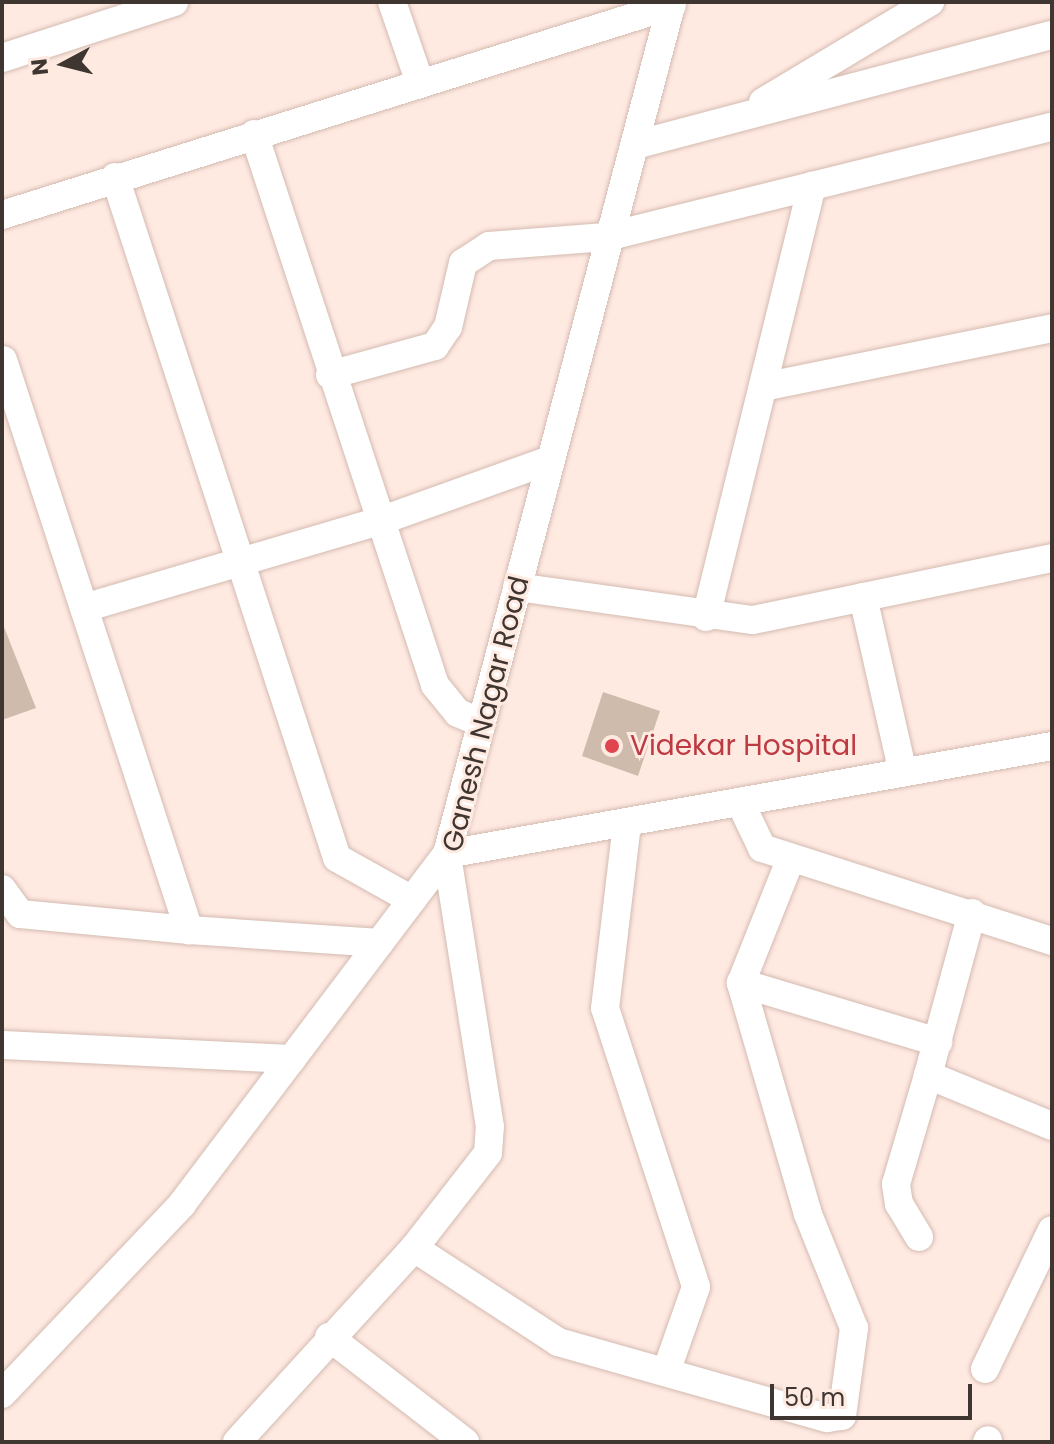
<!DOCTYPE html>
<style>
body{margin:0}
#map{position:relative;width:1054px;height:1444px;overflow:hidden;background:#ffeae2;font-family:Poppins,sans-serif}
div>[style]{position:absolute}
.building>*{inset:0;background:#cfbbab}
.roads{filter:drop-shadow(0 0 2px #d4bbb1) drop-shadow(0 0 2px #d4bbb1)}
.minor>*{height:28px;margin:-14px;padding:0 14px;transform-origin:14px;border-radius:14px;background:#fff}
.dots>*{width:22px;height:22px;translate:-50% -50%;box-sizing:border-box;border:4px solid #ffeae2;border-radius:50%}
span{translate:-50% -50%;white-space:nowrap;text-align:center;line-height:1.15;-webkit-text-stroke:6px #ffeae2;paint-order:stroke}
.street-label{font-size:28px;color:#3f3531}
.health-label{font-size:28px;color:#be3a42}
.left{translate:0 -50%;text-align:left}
.frame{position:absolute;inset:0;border:4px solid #3f3531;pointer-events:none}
.north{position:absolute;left:24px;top:24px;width:80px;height:80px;-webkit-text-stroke:6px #ffeae2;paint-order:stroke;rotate:263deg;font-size:22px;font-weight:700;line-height:32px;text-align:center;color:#3f3531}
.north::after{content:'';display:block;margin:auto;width:28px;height:36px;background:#3f3531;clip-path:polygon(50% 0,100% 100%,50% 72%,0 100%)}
.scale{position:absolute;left:770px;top:1384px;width:202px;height:36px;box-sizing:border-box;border:4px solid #3f3531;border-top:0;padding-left:10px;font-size:24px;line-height:28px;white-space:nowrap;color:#3f3531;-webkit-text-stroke:6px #ffeae2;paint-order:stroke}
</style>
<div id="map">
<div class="building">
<div style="clip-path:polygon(2px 622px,36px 708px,2px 720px)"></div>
<div style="clip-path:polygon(603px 692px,660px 711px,638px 776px,582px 756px)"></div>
</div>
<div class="roads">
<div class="minor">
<div style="left:392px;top:2px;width:83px;rotate:70.9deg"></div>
<div style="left:2px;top:58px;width:181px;rotate:-18deg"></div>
<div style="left:763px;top:102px;width:195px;rotate:-30.9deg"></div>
<div style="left:254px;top:134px;width:580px;rotate:71.81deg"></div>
<div style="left:435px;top:685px;width:36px;rotate:51deg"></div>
<div style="left:458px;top:713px;width:26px;rotate:23deg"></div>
<div style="left:635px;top:145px;width:431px;rotate:-14.8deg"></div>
<div style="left:115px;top:177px;width:716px;rotate:71.94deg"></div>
<div style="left:337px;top:858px;width:86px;rotate:29.2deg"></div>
<div style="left:2px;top:215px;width:702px;rotate:-17.4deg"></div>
<div style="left:3px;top:360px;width:600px;rotate:71.93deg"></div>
<div style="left:189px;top:930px;width:191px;rotate:3.9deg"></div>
<div style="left:330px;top:375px;width:109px;rotate:-15.4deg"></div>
<div style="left:435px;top:346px;width:23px;rotate:-56deg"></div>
<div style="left:448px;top:327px;width:66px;rotate:-76.8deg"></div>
<div style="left:463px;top:263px;width:31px;rotate:-33deg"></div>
<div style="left:489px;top:246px;width:117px;rotate:-4.4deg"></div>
<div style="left:606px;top:237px;width:459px;rotate:-13.9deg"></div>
<div style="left:763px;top:387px;width:295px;rotate:-11.5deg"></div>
<div style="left:517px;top:587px;width:238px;rotate:8deg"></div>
<div style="left:753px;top:620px;width:305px;rotate:-11.7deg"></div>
<div style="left:863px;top:597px;width:180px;rotate:77.2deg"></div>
<div style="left:84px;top:608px;width:305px;rotate:-16.4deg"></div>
<div style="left:377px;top:522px;width:184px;rotate:-19.7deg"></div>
<div style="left:706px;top:617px;width:444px;rotate:-76.2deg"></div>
<div style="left:740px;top:802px;width:51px;rotate:64.4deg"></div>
<div style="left:762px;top:848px;width:305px;rotate:17.8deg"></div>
<div style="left:627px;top:824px;width:185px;rotate:96.8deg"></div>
<div style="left:605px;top:1008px;width:293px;rotate:71.9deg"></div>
<div style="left:696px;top:1287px;width:90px;rotate:109.4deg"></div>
<div style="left:2px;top:889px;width:31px;rotate:54deg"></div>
<div style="left:20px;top:914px;width:170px;rotate:5.4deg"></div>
<div style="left:972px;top:913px;width:168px;rotate:105.2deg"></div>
<div style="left:928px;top:1075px;width:134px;rotate:22.4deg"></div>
<div style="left:741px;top:983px;width:206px;rotate:16.7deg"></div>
<div style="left:2px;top:1045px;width:290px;rotate:2.8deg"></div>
<div style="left:919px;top:1237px;width:39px;rotate:-121deg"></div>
<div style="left:899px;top:1204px;width:20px;rotate:-99deg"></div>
<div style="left:896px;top:1184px;width:114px;rotate:-73.6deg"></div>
<div style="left:414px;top:1248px;width:172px;rotate:33.1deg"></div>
<div style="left:558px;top:1342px;width:280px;rotate:15.8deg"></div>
<div style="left:827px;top:1418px;width:15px;rotate:-8deg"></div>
<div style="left:842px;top:1416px;width:89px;rotate:-82.2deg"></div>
<div style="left:854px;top:1328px;width:123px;rotate:-112deg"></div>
<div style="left:808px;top:1214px;width:241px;rotate:-106.2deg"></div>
<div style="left:741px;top:983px;width:135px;rotate:-68.2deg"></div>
<div style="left:329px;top:1337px;width:172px;rotate:37.7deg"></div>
<div style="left:985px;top:1369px;width:154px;rotate:-64.3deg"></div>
<div style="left:2px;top:1394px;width:262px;rotate:-46.5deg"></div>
<div style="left:182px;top:1204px;width:439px;rotate:-52.9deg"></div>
<div style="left:447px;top:854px;width:615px;rotate:-10.12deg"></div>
<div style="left:237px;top:1442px;width:263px;rotate:-47.6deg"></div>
<div style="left:414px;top:1248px;width:120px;rotate:-52.1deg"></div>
<div style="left:488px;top:1153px;width:26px;rotate:-86deg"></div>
<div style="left:490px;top:1127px;width:276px;rotate:-99deg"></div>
<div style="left:447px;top:854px;width:881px;rotate:-75.21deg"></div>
<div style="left:987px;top:1442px;width:2px;rotate:-63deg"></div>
</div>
</div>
<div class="dots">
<div style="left:612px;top:746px;background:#e0444e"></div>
</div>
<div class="street-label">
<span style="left:486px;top:714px;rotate:-76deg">Ganesh Nagar Road</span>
</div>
<div class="health-label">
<span class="left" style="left:630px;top:746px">Videkar Hospital</span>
</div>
<div class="frame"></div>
<div class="north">N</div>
<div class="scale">50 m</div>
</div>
